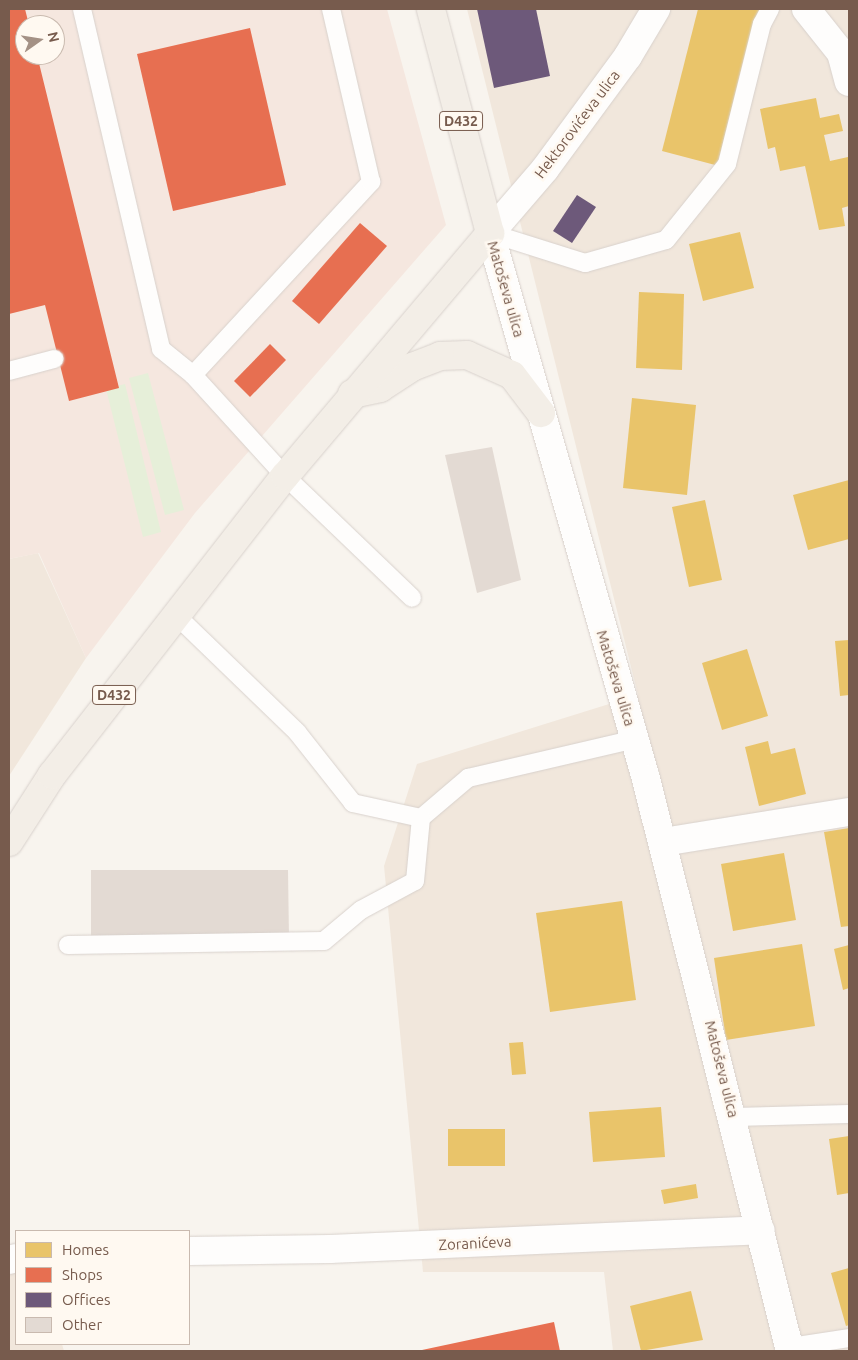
<!DOCTYPE html>
<meta charset="utf-8">
<style>
body{margin:0}
#map{position:relative;width:858px;height:1360px;overflow:hidden;background:#f8f4ee;font-family:Ubuntu,sans-serif}
div>[style]{position:absolute}
.residential>*{inset:0;background:#f1e7dc}
.commercial>*{inset:0;background:#f5e7df}
.green>*{inset:0;background:#e6efd9}
.homes>*{inset:0;background:#e9c46a}
.shops>*{inset:0;background:#e76f51}
.offices>*{inset:0;background:#6d597a}
.building>*{inset:0;background:#e3dad3}
.roads{filter:drop-shadow(0 0 1px #d8d1cc) drop-shadow(0 0 1px #d8d1cc)}
.lane>*{height:18px;margin:-9px;padding:0 9px;transform-origin:9px;border-radius:9px;background:#fefdfc}
.street>*{height:28px;margin:-14px;padding:0 14px;transform-origin:14px;border-radius:14px;background:#fefdfc}
.secondary>*{height:28px;margin:-14px;padding:0 14px;transform-origin:14px;border-radius:14px;background:#fefdfc}
.primary>*{height:28px;margin:-14px;padding:0 14px;transform-origin:14px;border-radius:14px;background:#f3eee7}
span{translate:-50% -50%;white-space:nowrap;text-align:center;line-height:1.15;-webkit-text-stroke:5px #fff9f1;paint-order:stroke}
.shield-label span{padding:1px 4px;background:#fff9f1;border:1px solid;border-radius:4px;-webkit-text-stroke-width:0}
.shield-label{font-size:14px;color:#775b4d;font-weight:700}
.street-label{font-size:15px;color:#775b4d}
.frame{position:absolute;inset:0;border:10px solid #775b4d;pointer-events:none}
.legend{position:absolute;left:15px;top:1230px;width:175px;height:115px;box-sizing:border-box;background:#fff9f1;border:1px solid #c9baaf;margin:0;padding:6px 9px;list-style:none;font-size:15px;color:#775b4d}
.legend li{display:flex;align-items:center;gap:10px;height:25px}
.legend b{width:25px;border:1px solid #c9baaf}
.north{position:absolute;left:15px;top:15px;width:50px;height:50px;box-sizing:border-box;background:#fff9f1;border:1px solid #c9baaf;border-radius:50%;rotate:77deg;font-size:14px;font-weight:700;line-height:20px;text-align:center;color:#775b4d}
.north::after{content:'';display:block;margin:auto;width:18px;height:22px;background:#a49185;clip-path:polygon(50% 0,100% 100%,50% 72%,0 100%)}
</style>
<div id="map">
<div class="residential">
<div style="clip-path:polygon(467px 9px,849px 9px,849px 1351px,613px 1351px,604px 1272px,423px 1272px,384px 866px,417px 764px,638px 695px)"></div>
<div style="clip-path:polygon(38px 553px,86px 658px,9px 776px,9px 559px)"></div>
<div style="clip-path:polygon(16px 1245px,16px 1344px,62px 1344px,64px 1351px,9px 1351px,9px 1246px)"></div>
</div>
<div class="commercial">
<div style="clip-path:polygon(evenodd,9px 9px,387px 9px,446px 225px,195px 513px,86px 658px,39px 553px,9px 559px,9px 9px,25px 25px,55px 25px,55px 55px,25px 55px,25px 25px)"></div>
</div>
<div class="green">
<div style="clip-path:polygon(148px 373px,184px 510px,165px 515px,129px 378px)"></div>
<div style="clip-path:polygon(125px 384px,161px 532px,143px 537px,106px 389px)"></div>
</div>
<div class="homes">
<div style="clip-path:polygon(698px 9px,760px 9px,719px 166px,662px 151px)"></div>
<div style="clip-path:polygon(816px 98px,820px 118px,839px 114px,843px 131px,824px 135px,830px 161px,848px 157px,849px 165px,849px 206px,842px 208px,845px 226px,819px 230px,805px 166px,780px 171px,775px 147px,768px 149px,760px 109px)"></div>
<div style="clip-path:polygon(740px 232px,754px 288px,703px 301px,689px 244px)"></div>
<div style="clip-path:polygon(639px 292px,684px 294px,682px 370px,636px 368px)"></div>
<div style="clip-path:polygon(632px 398px,696px 405px,687px 495px,623px 488px)"></div>
<div style="clip-path:polygon(849px 480px,849px 539px,808px 550px,793px 495px)"></div>
<div style="clip-path:polygon(705px 500px,722px 580px,689px 587px,672px 507px)"></div>
<div style="clip-path:polygon(849px 640px,849px 695px,840px 696px,835px 641px)"></div>
<div style="clip-path:polygon(747px 649px,768px 716px,722px 730px,702px 663px)"></div>
<div style="clip-path:polygon(768px 741px,771px 754px,795px 748px,806px 794px,759px 806px,745px 747px)"></div>
<div style="clip-path:polygon(849px 828px,849px 926px,841px 927px,824px 832px)"></div>
<div style="clip-path:polygon(784px 853px,796px 920px,733px 931px,721px 864px)"></div>
<div style="clip-path:polygon(622px 901px,636px 1000px,550px 1012px,536px 913px)"></div>
<div style="clip-path:polygon(802px 944px,815px 1026px,726px 1040px,714px 958px)"></div>
<div style="clip-path:polygon(849px 945px,849px 988px,843px 990px,834px 949px)"></div>
<div style="clip-path:polygon(523px 1042px,526px 1074px,512px 1075px,509px 1043px)"></div>
<div style="clip-path:polygon(661px 1107px,665px 1157px,593px 1162px,589px 1112px)"></div>
<div style="clip-path:polygon(448px 1129px,505px 1129px,505px 1166px,448px 1166px)"></div>
<div style="clip-path:polygon(849px 1136px,849px 1193px,837px 1195px,829px 1139px)"></div>
<div style="clip-path:polygon(696px 1184px,698px 1198px,664px 1204px,661px 1190px)"></div>
<div style="clip-path:polygon(849px 1268px,849px 1325px,846px 1326px,831px 1273px)"></div>
<div style="clip-path:polygon(691px 1291px,703px 1340px,641px 1351px,630px 1306px)"></div>
</div>
<div class="shops">
<div style="clip-path:polygon(9px 9px,25px 9px,29px 25px,25px 25px,25px 55px,37px 55px,119px 388px,69px 401px,45px 305px,9px 314px)"></div>
<div style="clip-path:polygon(250px 28px,286px 185px,173px 211px,137px 54px)"></div>
<div style="clip-path:polygon(360px 223px,387px 246px,319px 324px,292px 301px)"></div>
<div style="clip-path:polygon(270px 344px,286px 360px,250px 397px,234px 381px)"></div>
<div style="clip-path:polygon(554px 1322px,560px 1351px,422px 1351px,422px 1350px)"></div>
</div>
<div class="offices">
<div style="clip-path:polygon(477px 9px,536px 9px,550px 76px,494px 88px)"></div>
<div style="clip-path:polygon(577px 195px,596px 207px,572px 243px,553px 231px)"></div>
</div>
<div class="building">
<div style="clip-path:polygon(492px 447px,521px 580px,477px 593px,445px 455px)"></div>
<div style="clip-path:polygon(91px 870px,288px 870px,289px 939px,91px 939px)"></div>
</div>
<div class="roads">
<div class="lane">
<div style="left:82px;top:9px;width:349px;rotate:76.9deg"></div>
<div style="left:161px;top:349px;width:41px;rotate:39.1deg"></div>
<div style="left:193px;top:375px;width:137px;rotate:47.7deg"></div>
<div style="left:285px;top:476px;width:176px;rotate:43.8deg"></div>
<div style="left:490px;top:233px;width:100px;rotate:17.5deg"></div>
<div style="left:585px;top:263px;width:84px;rotate:-15.9deg"></div>
<div style="left:666px;top:240px;width:97px;rotate:-51.2deg"></div>
<div style="left:727px;top:164px;width:144px;rotate:-76deg"></div>
<div style="left:762px;top:24px;width:17px;rotate:-62deg"></div>
<div style="left:9px;top:371px;width:47px;rotate:-14.9deg"></div>
<div style="left:193px;top:375px;width:263px;rotate:-47.3deg"></div>
<div style="left:371px;top:182px;width:178px;rotate:-103deg"></div>
<div style="left:421px;top:818px;width:62px;rotate:-40.4deg"></div>
<div style="left:468px;top:778px;width:171px;rotate:-13.1deg"></div>
<div style="left:68px;top:945px;width:256px;rotate:-0.9deg"></div>
<div style="left:324px;top:941px;width:48px;rotate:-40deg"></div>
<div style="left:361px;top:910px;width:61px;rotate:-28.2deg"></div>
<div style="left:415px;top:881px;width:63px;rotate:-84.6deg"></div>
<div style="left:421px;top:818px;width:70px;rotate:-167.6deg"></div>
<div style="left:353px;top:803px;width:90px;rotate:-128.3deg"></div>
<div style="left:297px;top:732px;width:168px;rotate:-136deg"></div>
<div style="left:734px;top:1117px;width:115px;rotate:-1.5deg"></div>
<div style="left:790px;top:1347px;width:60px;rotate:-8.7deg"></div>
</div>
<div class="street">
<div style="left:806px;top:9px;width:56px;rotate:51.5deg"></div>
<div style="left:841px;top:53px;width:30px;rotate:75deg"></div>
<div style="left:490px;top:233px;width:84px;rotate:-49.3deg"></div>
<div style="left:545px;top:169px;width:140px;rotate:-53.7deg"></div>
<div style="left:628px;top:56px;width:55px;rotate:-59.2deg"></div>
<div style="left:663px;top:842px;width:188px;rotate:-9.2deg"></div>
<div style="left:189px;top:1251px;width:141px;rotate:-0.8deg"></div>
<div style="left:330px;top:1249px;width:431px;rotate:-2.5deg"></div>
<div style="left:9px;top:1260px;width:7px;rotate:-16deg"></div>
</div>
<div class="secondary">
<div style="left:490px;top:233px;width:568px;rotate:74.05deg"></div>
<div style="left:646px;top:779px;width:590px;rotate:75.87deg"></div>
</div>
<div class="primary">
<div style="left:352px;top:394px;width:29px;rotate:-12deg"></div>
<div style="left:380px;top:388px;width:38px;rotate:-33deg"></div>
<div style="left:412px;top:367px;width:30px;rotate:-21deg"></div>
<div style="left:440px;top:356px;width:27px;rotate:-2deg"></div>
<div style="left:467px;top:355px;width:49px;rotate:24deg"></div>
<div style="left:512px;top:375px;width:48px;rotate:52.7deg"></div>
<div style="left:9px;top:842px;width:80px;rotate:-57.3deg"></div>
<div style="left:52px;top:775px;width:379px;rotate:-52.1deg"></div>
<div style="left:285px;top:476px;width:318px;rotate:-49.8deg"></div>
<div style="left:490px;top:233px;width:232px;rotate:-104.8deg"></div>
</div>
</div>
<div class="shield-label">
<span style="left:461px;top:121px">D432</span>
<span style="left:114px;top:695px">D432</span>
</div>
<div class="street-label">
<span style="left:577px;top:124px;rotate:-53deg">Hektorovićeva ulica</span>
<span style="left:506px;top:289px;rotate:74deg">Matoševa ulica</span>
<span style="left:616px;top:678px;rotate:73deg">Matoševa ulica</span>
<span style="left:722px;top:1069px;rotate:76deg">Matoševa ulica</span>
<span style="left:475px;top:1243px;rotate:-3deg">Zoranićeva</span>
</div>
<div class="frame"></div>
<ul class="legend">
<li><b style="height:14px;background:#e9c46a"></b>Homes</li>
<li><b style="height:14px;background:#e76f51"></b>Shops</li>
<li><b style="height:14px;background:#6d597a"></b>Offices</li>
<li><b style="height:14px;background:#e3dad3"></b>Other</li>
</ul>
<div class="north">N</div>
</div>
